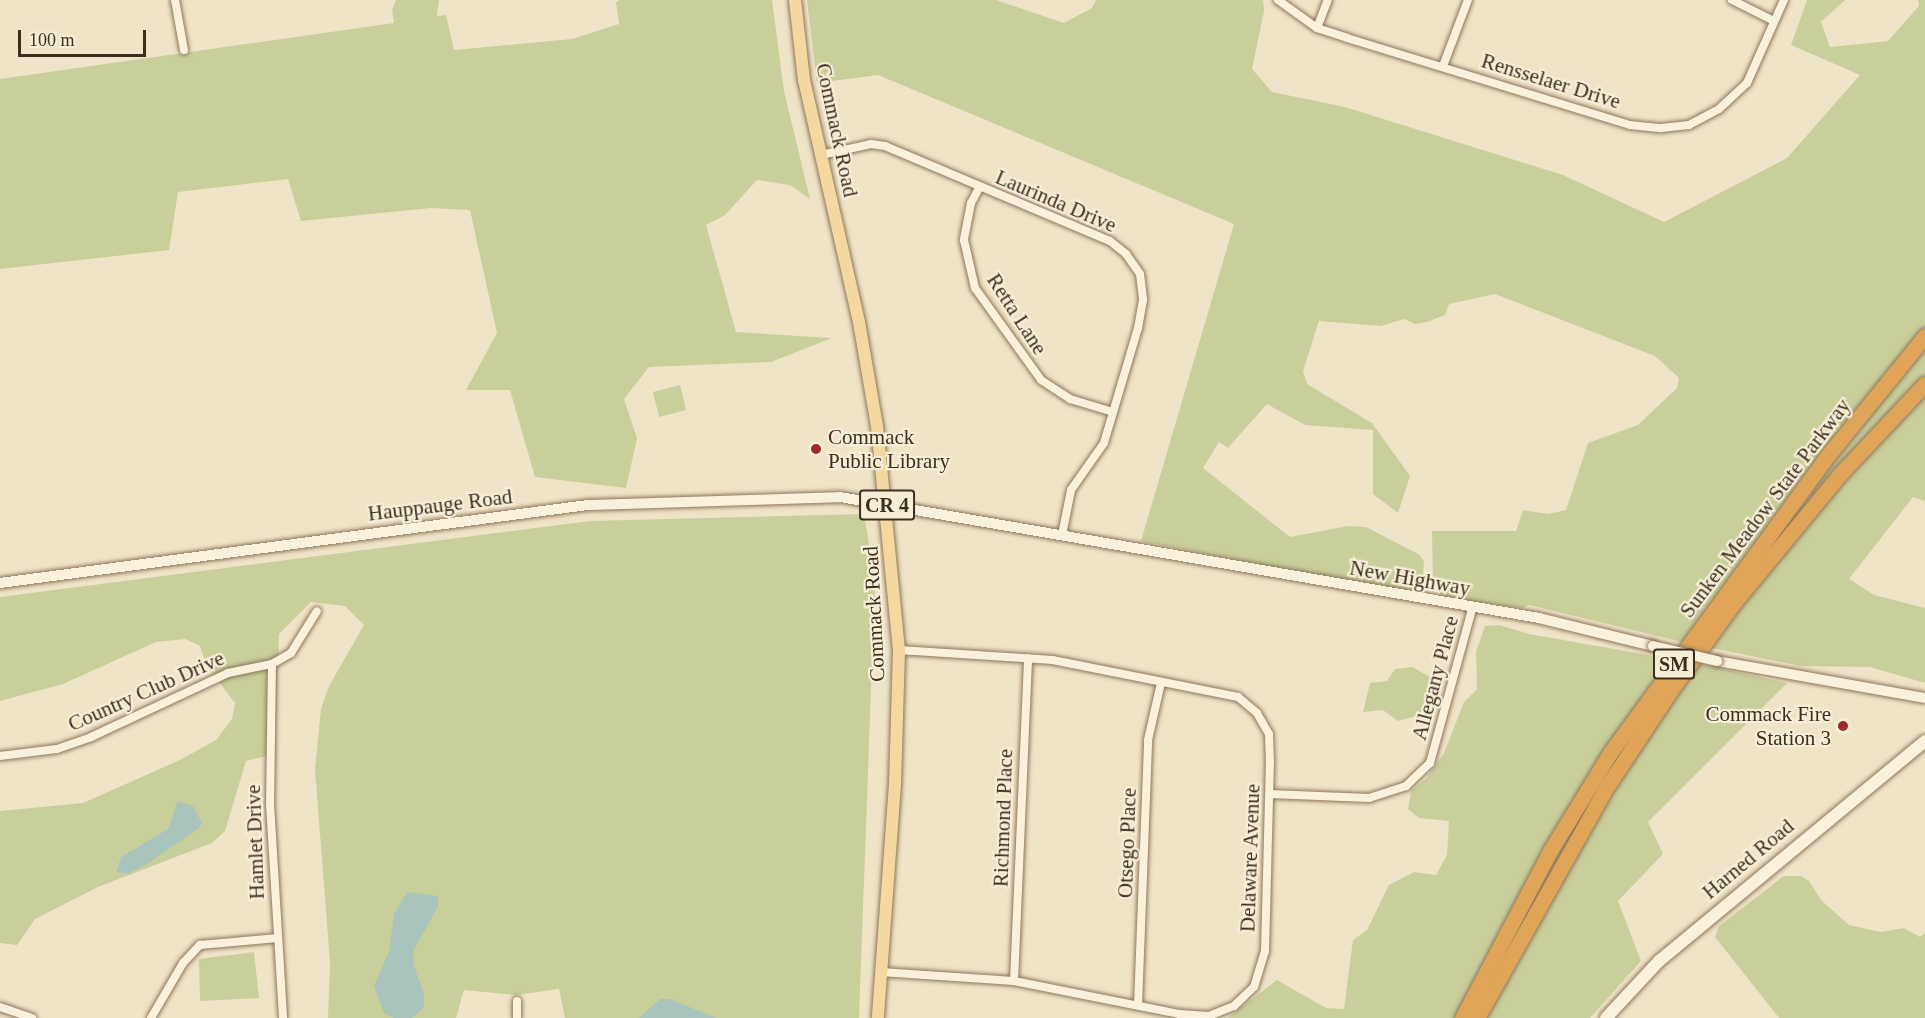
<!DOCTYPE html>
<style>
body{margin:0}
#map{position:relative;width:1925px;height:1018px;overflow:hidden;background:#f0e4c8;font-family:Georgia,serif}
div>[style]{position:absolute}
.green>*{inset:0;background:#c9cf9b}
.water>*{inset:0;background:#a9c4bc}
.roads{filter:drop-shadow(0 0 2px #8d765c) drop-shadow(0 0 2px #8d765c)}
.minor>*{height:8px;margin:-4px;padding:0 4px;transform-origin:4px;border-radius:4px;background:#faf1dc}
.tertiary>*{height:10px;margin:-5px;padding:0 5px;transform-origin:5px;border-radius:5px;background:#faf1dc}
.secondary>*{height:12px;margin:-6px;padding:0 6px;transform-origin:6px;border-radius:6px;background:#faf1dc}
.primary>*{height:12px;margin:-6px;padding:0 6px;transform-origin:6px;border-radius:6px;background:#f3d9a0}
.motorway>*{height:15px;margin:-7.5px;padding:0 7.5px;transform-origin:7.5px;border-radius:7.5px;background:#e0a458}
.bridges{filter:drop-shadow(0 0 2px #8d765c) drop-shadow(0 0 2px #8d765c)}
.tertiary-bridge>*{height:10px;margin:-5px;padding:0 5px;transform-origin:5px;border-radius:5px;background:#faf1dc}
.dots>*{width:16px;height:16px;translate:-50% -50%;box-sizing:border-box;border:3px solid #f7eed8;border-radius:50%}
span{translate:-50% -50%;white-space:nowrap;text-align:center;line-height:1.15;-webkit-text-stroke:4.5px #f7eed8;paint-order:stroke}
.shield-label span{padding:2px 4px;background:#f7eed8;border:2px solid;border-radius:4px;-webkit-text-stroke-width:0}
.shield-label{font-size:20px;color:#3d2e20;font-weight:700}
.street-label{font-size:21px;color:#3d2e20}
.poi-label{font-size:21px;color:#3d2e20}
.left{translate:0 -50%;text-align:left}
.right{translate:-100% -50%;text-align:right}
.scale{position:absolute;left:18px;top:30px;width:128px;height:27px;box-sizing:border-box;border:3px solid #3d2e20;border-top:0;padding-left:8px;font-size:18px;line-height:21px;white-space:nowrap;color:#3d2e20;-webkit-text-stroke:4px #f7eed8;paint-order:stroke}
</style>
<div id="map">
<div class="green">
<div style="clip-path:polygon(396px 0,439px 0,437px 16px,446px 15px,454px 50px,572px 39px,619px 24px,616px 2px,620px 0,772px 0,784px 91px,810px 199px,790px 185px,757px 180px,725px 215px,706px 225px,736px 332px,832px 338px,771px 362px,649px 367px,624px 399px,637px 438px,626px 488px,535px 477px,510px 390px,466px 390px,497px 333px,470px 210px,431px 208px,301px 221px,288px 179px,178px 192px,169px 250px,0 269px,0 79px,394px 23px,392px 10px)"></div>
<div style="clip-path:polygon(807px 0,996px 0,1064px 23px,1092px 8px,1096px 0,1263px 0,1264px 11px,1252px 69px,1272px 92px,1345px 107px,1563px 175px,1664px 222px,1787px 158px,1860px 75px,1791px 45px,1807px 0,1845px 0,1821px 22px,1830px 47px,1888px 41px,1919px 6px,1918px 0,1925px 0,1925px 327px,1682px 642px,1529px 605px,1523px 608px,1442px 597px,1433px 584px,1432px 531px,1516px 531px,1523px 510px,1549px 514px,1566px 510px,1588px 443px,1638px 425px,1677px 388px,1679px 378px,1655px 356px,1495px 294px,1449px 304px,1445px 315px,1427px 322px,1415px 324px,1404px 319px,1381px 326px,1319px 321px,1303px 371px,1307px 384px,1372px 423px,1410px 476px,1398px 513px,1373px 494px,1373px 430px,1305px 425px,1267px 404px,1228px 448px,1219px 442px,1203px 468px,1290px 537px,1348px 526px,1366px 527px,1420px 555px,1424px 561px,1423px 578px,1416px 589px,1404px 592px,1141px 541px,1234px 224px,878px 75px,817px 83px)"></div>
<div style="clip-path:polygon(1925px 342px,1925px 378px,1815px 497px,1810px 493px)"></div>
<div style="clip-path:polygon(680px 385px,686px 410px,659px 417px,653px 392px)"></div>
<div style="clip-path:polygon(1925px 396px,1925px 501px,1913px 497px,1849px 579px,1874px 595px,1925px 608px,1925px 683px,1870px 667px,1800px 666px,1707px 647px,1806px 522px)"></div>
<div style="clip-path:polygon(864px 514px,875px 580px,859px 1018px,565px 1018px,559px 989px,516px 995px,464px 990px,456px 1018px,328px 1018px,330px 962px,315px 770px,321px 709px,329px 686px,364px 625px,345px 606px,311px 602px,279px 634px,275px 754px,246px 761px,225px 831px,212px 843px,98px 887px,35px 919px,17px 945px,0 943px,0 811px,83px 803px,180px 760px,216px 740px,232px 719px,235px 703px,206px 665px,200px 646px,185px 639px,156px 642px,63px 684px,0 701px,0 597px,590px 521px)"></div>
<div style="clip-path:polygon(1499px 625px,1529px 634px,1671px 659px,1457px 1018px,1227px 1018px,1277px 980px,1326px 1008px,1344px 1009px,1353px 940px,1367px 930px,1389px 885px,1414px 872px,1436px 875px,1447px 855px,1449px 821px,1419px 818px,1408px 809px,1411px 791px,1426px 779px,1444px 753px,1464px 702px,1477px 689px,1476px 652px,1485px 626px)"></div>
<div style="clip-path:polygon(1694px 663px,1787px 683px,1648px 822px,1663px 854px,1618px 901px,1641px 961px,1590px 1018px,1485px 1018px,1570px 859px)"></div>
<div style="clip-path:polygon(1412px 667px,1432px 678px,1420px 715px,1398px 721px,1383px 710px,1363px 712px,1370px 683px,1387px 681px,1395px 669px)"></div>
<div style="clip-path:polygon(1784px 876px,1801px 876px,1809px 881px,1821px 900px,1849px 925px,1881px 932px,1904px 928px,1920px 937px,1925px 933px,1925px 1018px,1779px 1018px,1715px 937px,1719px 926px)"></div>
<div style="clip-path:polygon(254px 952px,259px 998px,200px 1001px,199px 959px)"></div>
</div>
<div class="water">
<div style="clip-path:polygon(178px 801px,193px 806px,202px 823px,199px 828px,147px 864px,127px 874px,116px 872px,121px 857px,168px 829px)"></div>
<div style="clip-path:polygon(407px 892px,438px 896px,438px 907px,414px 949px,413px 963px,424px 995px,424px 1007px,412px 1018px,394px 1018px,384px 1013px,374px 986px,389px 951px,394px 914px)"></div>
<div style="clip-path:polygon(660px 999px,670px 999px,716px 1018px,639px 1018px)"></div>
</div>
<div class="roads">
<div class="minor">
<div style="left:175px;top:0;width:51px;rotate:79.8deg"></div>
<div style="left:1278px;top:0;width:48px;rotate:35.7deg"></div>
<div style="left:1317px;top:28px;width:32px;rotate:18deg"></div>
<div style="left:1347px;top:38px;width:296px;rotate:17.1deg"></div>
<div style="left:1630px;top:125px;width:31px;rotate:6deg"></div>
<div style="left:1661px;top:128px;width:28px;rotate:-6deg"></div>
<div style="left:1689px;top:125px;width:34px;rotate:-28deg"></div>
<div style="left:1719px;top:109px;width:38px;rotate:-43deg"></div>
<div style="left:1747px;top:83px;width:91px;rotate:-66deg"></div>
<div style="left:1732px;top:0;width:47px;rotate:26.6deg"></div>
<div style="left:1317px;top:28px;width:30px;rotate:-69deg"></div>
<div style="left:1443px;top:66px;width:71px;rotate:-69.3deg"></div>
<div style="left:821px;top:155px;width:51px;rotate:-12.4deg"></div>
<div style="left:871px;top:144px;width:14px;rotate:8deg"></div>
<div style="left:885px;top:146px;width:244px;rotate:22.9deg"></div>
<div style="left:1110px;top:241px;width:21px;rotate:39deg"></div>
<div style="left:1126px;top:254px;width:24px;rotate:55deg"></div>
<div style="left:1140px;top:274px;width:26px;rotate:83deg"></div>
<div style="left:1143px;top:300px;width:28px;rotate:100deg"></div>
<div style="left:1138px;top:328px;width:120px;rotate:106.5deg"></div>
<div style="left:1104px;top:443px;width:57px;rotate:125.1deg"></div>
<div style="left:1071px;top:490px;width:46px;rotate:101.3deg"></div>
<div style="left:979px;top:188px;width:17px;rotate:118deg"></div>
<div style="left:971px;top:203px;width:38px;rotate:101deg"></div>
<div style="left:964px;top:240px;width:49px;rotate:77.1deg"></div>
<div style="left:975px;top:288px;width:113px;rotate:54.3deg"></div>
<div style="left:1041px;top:380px;width:35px;rotate:33deg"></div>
<div style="left:1070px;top:399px;width:45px;rotate:16.8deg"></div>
<div style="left:272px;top:664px;width:140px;rotate:90.8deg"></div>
<div style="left:270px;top:804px;width:214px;rotate:86.5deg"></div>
<div style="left:0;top:756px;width:57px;rotate:-7deg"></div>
<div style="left:57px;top:749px;width:36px;rotate:-19deg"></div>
<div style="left:91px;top:737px;width:151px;rotate:-25deg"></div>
<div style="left:228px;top:673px;width:45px;rotate:-11.6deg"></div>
<div style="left:272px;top:664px;width:22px;rotate:-30deg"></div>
<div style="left:291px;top:653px;width:49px;rotate:-58.2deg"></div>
<div style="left:1270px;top:794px;width:99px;rotate:2.3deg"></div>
<div style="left:1369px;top:798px;width:39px;rotate:-18deg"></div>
<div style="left:1406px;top:786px;width:33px;rotate:-44deg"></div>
<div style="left:1430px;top:763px;width:160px;rotate:-74.7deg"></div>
<div style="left:881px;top:972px;width:133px;rotate:3.9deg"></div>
<div style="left:1014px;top:981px;width:168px;rotate:11.3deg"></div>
<div style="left:1179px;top:1014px;width:30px;rotate:4deg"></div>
<div style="left:1209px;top:1016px;width:27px;rotate:-22deg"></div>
<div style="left:1234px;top:1006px;width:28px;rotate:-44deg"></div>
<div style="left:1254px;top:987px;width:38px;rotate:-73deg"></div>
<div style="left:1265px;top:951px;width:188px;rotate:-88.5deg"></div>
<div style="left:1270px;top:763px;width:29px;rotate:-92deg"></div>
<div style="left:1269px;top:734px;width:24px;rotate:-120deg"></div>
<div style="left:1257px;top:713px;width:25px;rotate:-140deg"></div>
<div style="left:1238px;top:697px;width:189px;rotate:-168.7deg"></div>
<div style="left:1053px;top:660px;width:154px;rotate:-176.3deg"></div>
<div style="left:1014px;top:981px;width:323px;rotate:-87.5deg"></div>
<div style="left:1138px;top:1005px;width:265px;rotate:-87.8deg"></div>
<div style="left:1148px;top:740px;width:58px;rotate:-77.2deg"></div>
<div style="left:0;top:1007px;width:34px;rotate:19deg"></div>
<div style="left:151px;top:1018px;width:64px;rotate:-59.8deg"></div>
<div style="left:183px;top:963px;width:25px;rotate:-47deg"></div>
<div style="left:200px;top:945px;width:78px;rotate:-5.1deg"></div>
<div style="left:517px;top:1018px;width:17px;rotate:-90deg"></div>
</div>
<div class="tertiary">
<div style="left:0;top:583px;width:593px;rotate:-7.56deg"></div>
<div style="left:588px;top:505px;width:252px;rotate:-1.8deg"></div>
<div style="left:840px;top:497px;width:709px;rotate:9.82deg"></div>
<div style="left:1539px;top:618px;width:117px;rotate:13.8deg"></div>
<div style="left:1717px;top:661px;width:211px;rotate:10.1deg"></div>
</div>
<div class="secondary">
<div style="left:1606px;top:1018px;width:78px;rotate:-47.1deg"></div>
<div style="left:1659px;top:961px;width:345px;rotate:-39.6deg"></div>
</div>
<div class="primary">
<div style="left:795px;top:0;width:81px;rotate:83.6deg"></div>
<div style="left:804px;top:80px;width:248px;rotate:77.2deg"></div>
<div style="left:859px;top:322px;width:106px;rotate:80.2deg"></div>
<div style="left:877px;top:426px;width:225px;rotate:84.4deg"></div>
<div style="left:899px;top:650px;width:134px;rotate:91.7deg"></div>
<div style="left:895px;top:784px;width:235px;rotate:94.2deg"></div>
</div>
<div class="motorway">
<div style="left:1462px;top:1018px;width:189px;rotate:-62.2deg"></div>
<div style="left:1550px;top:851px;width:115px;rotate:-58.5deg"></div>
<div style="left:1610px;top:753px;width:364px;rotate:-53.8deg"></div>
<div style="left:1825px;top:459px;width:159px;rotate:-50.9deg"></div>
<div style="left:1477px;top:1018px;width:267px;rotate:-60.7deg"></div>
<div style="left:1608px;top:785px;width:118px;rotate:-56.4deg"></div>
<div style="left:1673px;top:687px;width:102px;rotate:-54.1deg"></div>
<div style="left:1733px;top:604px;width:170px;rotate:-50.5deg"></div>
<div style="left:1841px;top:473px;width:122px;rotate:-46.7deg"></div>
</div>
</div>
<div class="bridges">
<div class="tertiary-bridge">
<div style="left:1653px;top:646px;width:66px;rotate:13.2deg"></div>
</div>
</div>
<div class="dots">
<div style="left:816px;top:449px;background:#9e2a2b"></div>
<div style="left:1843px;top:726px;background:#9e2a2b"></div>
</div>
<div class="shield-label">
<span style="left:887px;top:505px">CR 4</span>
<span style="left:1674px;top:664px">SM</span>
</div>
<div class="street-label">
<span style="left:1551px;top:81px;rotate:17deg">Rensselaer Drive</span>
<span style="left:837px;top:130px;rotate:78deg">Commack Road</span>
<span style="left:1056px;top:201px;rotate:23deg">Laurinda Drive</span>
<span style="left:1017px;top:314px;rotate:57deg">Retta Lane</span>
<span style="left:440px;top:505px;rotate:-7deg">Hauppauge Road</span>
<span style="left:1765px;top:508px;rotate:-53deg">Sunken Meadow State Parkway</span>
<span style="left:1410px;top:578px;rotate:10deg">New Highway</span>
<span style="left:874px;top:614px;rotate:-93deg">Commack Road</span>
<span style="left:1435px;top:678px;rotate:-75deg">Allegany Place</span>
<span style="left:146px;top:691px;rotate:-24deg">Country Club Drive</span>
<span style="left:1003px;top:818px;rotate:-88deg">Richmond Place</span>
<span style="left:255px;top:842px;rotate:-92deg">Hamlet Drive</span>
<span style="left:1127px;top:843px;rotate:-88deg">Otsego Place</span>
<span style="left:1250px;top:858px;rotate:-88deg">Delaware Avenue</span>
<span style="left:1748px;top:859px;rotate:-40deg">Harned Road</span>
</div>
<div class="poi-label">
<span class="left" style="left:828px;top:449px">Commack<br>Public Library</span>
<span class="right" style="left:1831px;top:726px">Commack Fire<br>Station 3</span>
</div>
<div class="scale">100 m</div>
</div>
